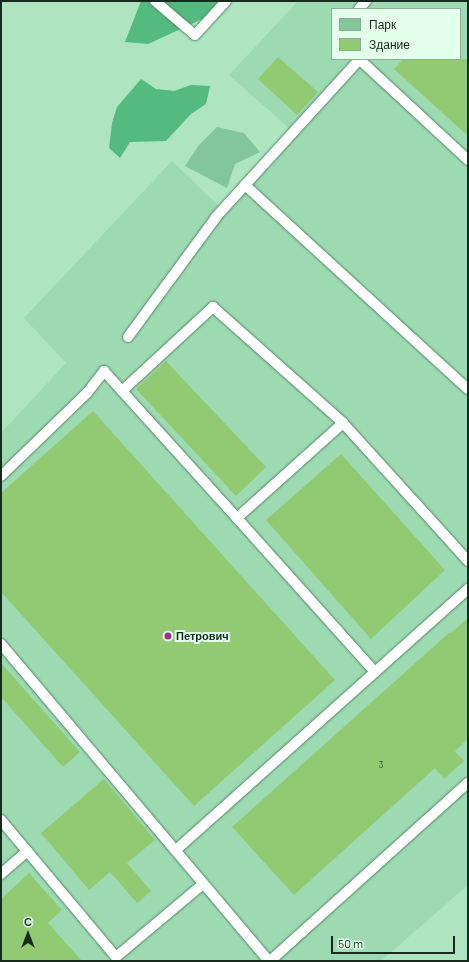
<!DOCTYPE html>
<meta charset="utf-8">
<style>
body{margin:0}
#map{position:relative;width:469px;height:962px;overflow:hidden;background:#afe4c1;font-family:Barlow,sans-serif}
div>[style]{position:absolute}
.built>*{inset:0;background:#9ddab2}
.green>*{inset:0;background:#83c69b}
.forest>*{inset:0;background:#54ba7f}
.building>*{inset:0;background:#91ca73}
.roads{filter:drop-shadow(0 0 1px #548767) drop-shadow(0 0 1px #548767)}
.service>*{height:10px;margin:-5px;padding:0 5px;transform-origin:5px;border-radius:5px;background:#fff}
.dots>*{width:11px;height:11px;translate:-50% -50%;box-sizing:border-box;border:2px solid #e4feec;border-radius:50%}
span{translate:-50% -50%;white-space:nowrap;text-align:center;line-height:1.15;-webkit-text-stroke:4px #e4feec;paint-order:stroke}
.number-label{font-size:9px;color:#355333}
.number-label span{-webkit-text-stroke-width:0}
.poi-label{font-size:11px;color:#162b1e;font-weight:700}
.left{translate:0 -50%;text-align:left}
.frame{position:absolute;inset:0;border:2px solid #162b1e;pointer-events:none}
.legend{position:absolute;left:331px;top:8px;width:130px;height:52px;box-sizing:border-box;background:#e4feec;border:1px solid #92aa9a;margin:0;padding:5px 7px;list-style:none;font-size:12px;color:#162b1e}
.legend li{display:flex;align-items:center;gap:8px;height:20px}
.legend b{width:20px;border:1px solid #92aa9a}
.north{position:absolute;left:8px;top:914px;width:40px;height:40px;-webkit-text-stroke:3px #e4feec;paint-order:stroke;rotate:0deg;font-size:11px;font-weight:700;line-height:16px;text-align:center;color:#162b1e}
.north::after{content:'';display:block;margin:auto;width:14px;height:18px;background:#162b1e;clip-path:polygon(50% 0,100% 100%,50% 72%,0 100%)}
.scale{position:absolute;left:331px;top:936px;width:124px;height:18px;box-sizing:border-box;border:2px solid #162b1e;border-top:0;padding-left:5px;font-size:12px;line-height:14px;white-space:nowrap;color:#162b1e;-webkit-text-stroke:3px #e4feec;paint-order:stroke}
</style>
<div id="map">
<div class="built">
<div style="clip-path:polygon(evenodd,298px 1px,468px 1px,468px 885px,381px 961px,1px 961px,1px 433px,66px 363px,24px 318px,172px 161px,219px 206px,290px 129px,229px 75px,298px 1px,332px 9px,460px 9px,460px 59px,332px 59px,332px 9px)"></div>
</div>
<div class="green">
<div style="clip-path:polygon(217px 127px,244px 133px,260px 152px,235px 164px,227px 188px,185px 166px,199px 145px)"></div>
</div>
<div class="forest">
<div style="clip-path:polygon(141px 1px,231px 1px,222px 10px,148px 44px,125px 42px)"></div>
<div style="clip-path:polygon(141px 79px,156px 89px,174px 91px,191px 85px,210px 86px,206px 104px,191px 114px,166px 141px,130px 142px,120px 158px,109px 148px,112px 123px,117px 107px)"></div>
</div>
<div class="building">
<div style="clip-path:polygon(278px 57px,318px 92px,297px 115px,258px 79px)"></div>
<div style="clip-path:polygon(403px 59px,468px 59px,468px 136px,394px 69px)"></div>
<div style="clip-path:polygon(166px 361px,266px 467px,236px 496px,136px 389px)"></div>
<div style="clip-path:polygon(93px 411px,335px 680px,194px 806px,1px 592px,1px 493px)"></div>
<div style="clip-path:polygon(341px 454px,445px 570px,371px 639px,266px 520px)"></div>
<div style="clip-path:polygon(468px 618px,468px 739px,455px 751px,464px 761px,444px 779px,435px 768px,294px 895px,232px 827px,450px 632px,451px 633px)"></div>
<div style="clip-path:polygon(1px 663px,80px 752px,63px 767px,1px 697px)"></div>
<div style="clip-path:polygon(104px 779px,155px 840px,127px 863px,151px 891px,137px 903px,110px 872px,89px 890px,41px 833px)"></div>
<div style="clip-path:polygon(29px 873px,62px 910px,48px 923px,82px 961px,1px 961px,1px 899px)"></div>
</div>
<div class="roads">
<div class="service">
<div style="left:155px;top:1px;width:52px;rotate:40.4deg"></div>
<div style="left:195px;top:35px;width:46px;rotate:-47.6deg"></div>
<div style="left:359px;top:9px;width:11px;rotate:-49deg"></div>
<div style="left:359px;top:59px;width:149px;rotate:42.8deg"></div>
<div style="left:245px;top:185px;width:302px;rotate:42.5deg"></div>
<div style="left:128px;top:337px;width:149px;rotate:-53.7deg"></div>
<div style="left:216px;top:217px;width:214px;rotate:-47.7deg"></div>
<div style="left:122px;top:391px;width:124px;rotate:-42.7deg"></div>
<div style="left:213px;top:307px;width:174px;rotate:41.7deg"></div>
<div style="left:1px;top:476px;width:120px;rotate:-44deg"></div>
<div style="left:87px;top:393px;width:28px;rotate:-52deg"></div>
<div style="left:104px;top:371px;width:198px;rotate:47.9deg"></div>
<div style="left:1px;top:644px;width:415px;rotate:49.8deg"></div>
<div style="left:375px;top:672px;width:207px;rotate:-131.9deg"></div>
<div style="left:237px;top:518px;width:142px;rotate:-41.9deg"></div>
<div style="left:343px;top:423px;width:186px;rotate:47.8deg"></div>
<div style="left:1px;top:820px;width:179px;rotate:50deg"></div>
<div style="left:116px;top:957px;width:114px;rotate:-40deg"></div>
<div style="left:176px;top:850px;width:392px;rotate:-41.8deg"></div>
<div style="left:1px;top:874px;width:35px;rotate:-41deg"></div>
<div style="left:270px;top:961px;width:266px;rotate:-42deg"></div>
</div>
</div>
<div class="dots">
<div style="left:168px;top:636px;background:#a1308d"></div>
</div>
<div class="number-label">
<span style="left:381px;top:765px">3</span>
</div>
<div class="poi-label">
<span class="left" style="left:176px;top:636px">Петрович</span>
</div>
<div class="frame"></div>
<ul class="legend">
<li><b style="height:11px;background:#83c69b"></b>Парк</li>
<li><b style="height:11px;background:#91ca73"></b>Здание</li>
</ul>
<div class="north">С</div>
<div class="scale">50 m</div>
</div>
